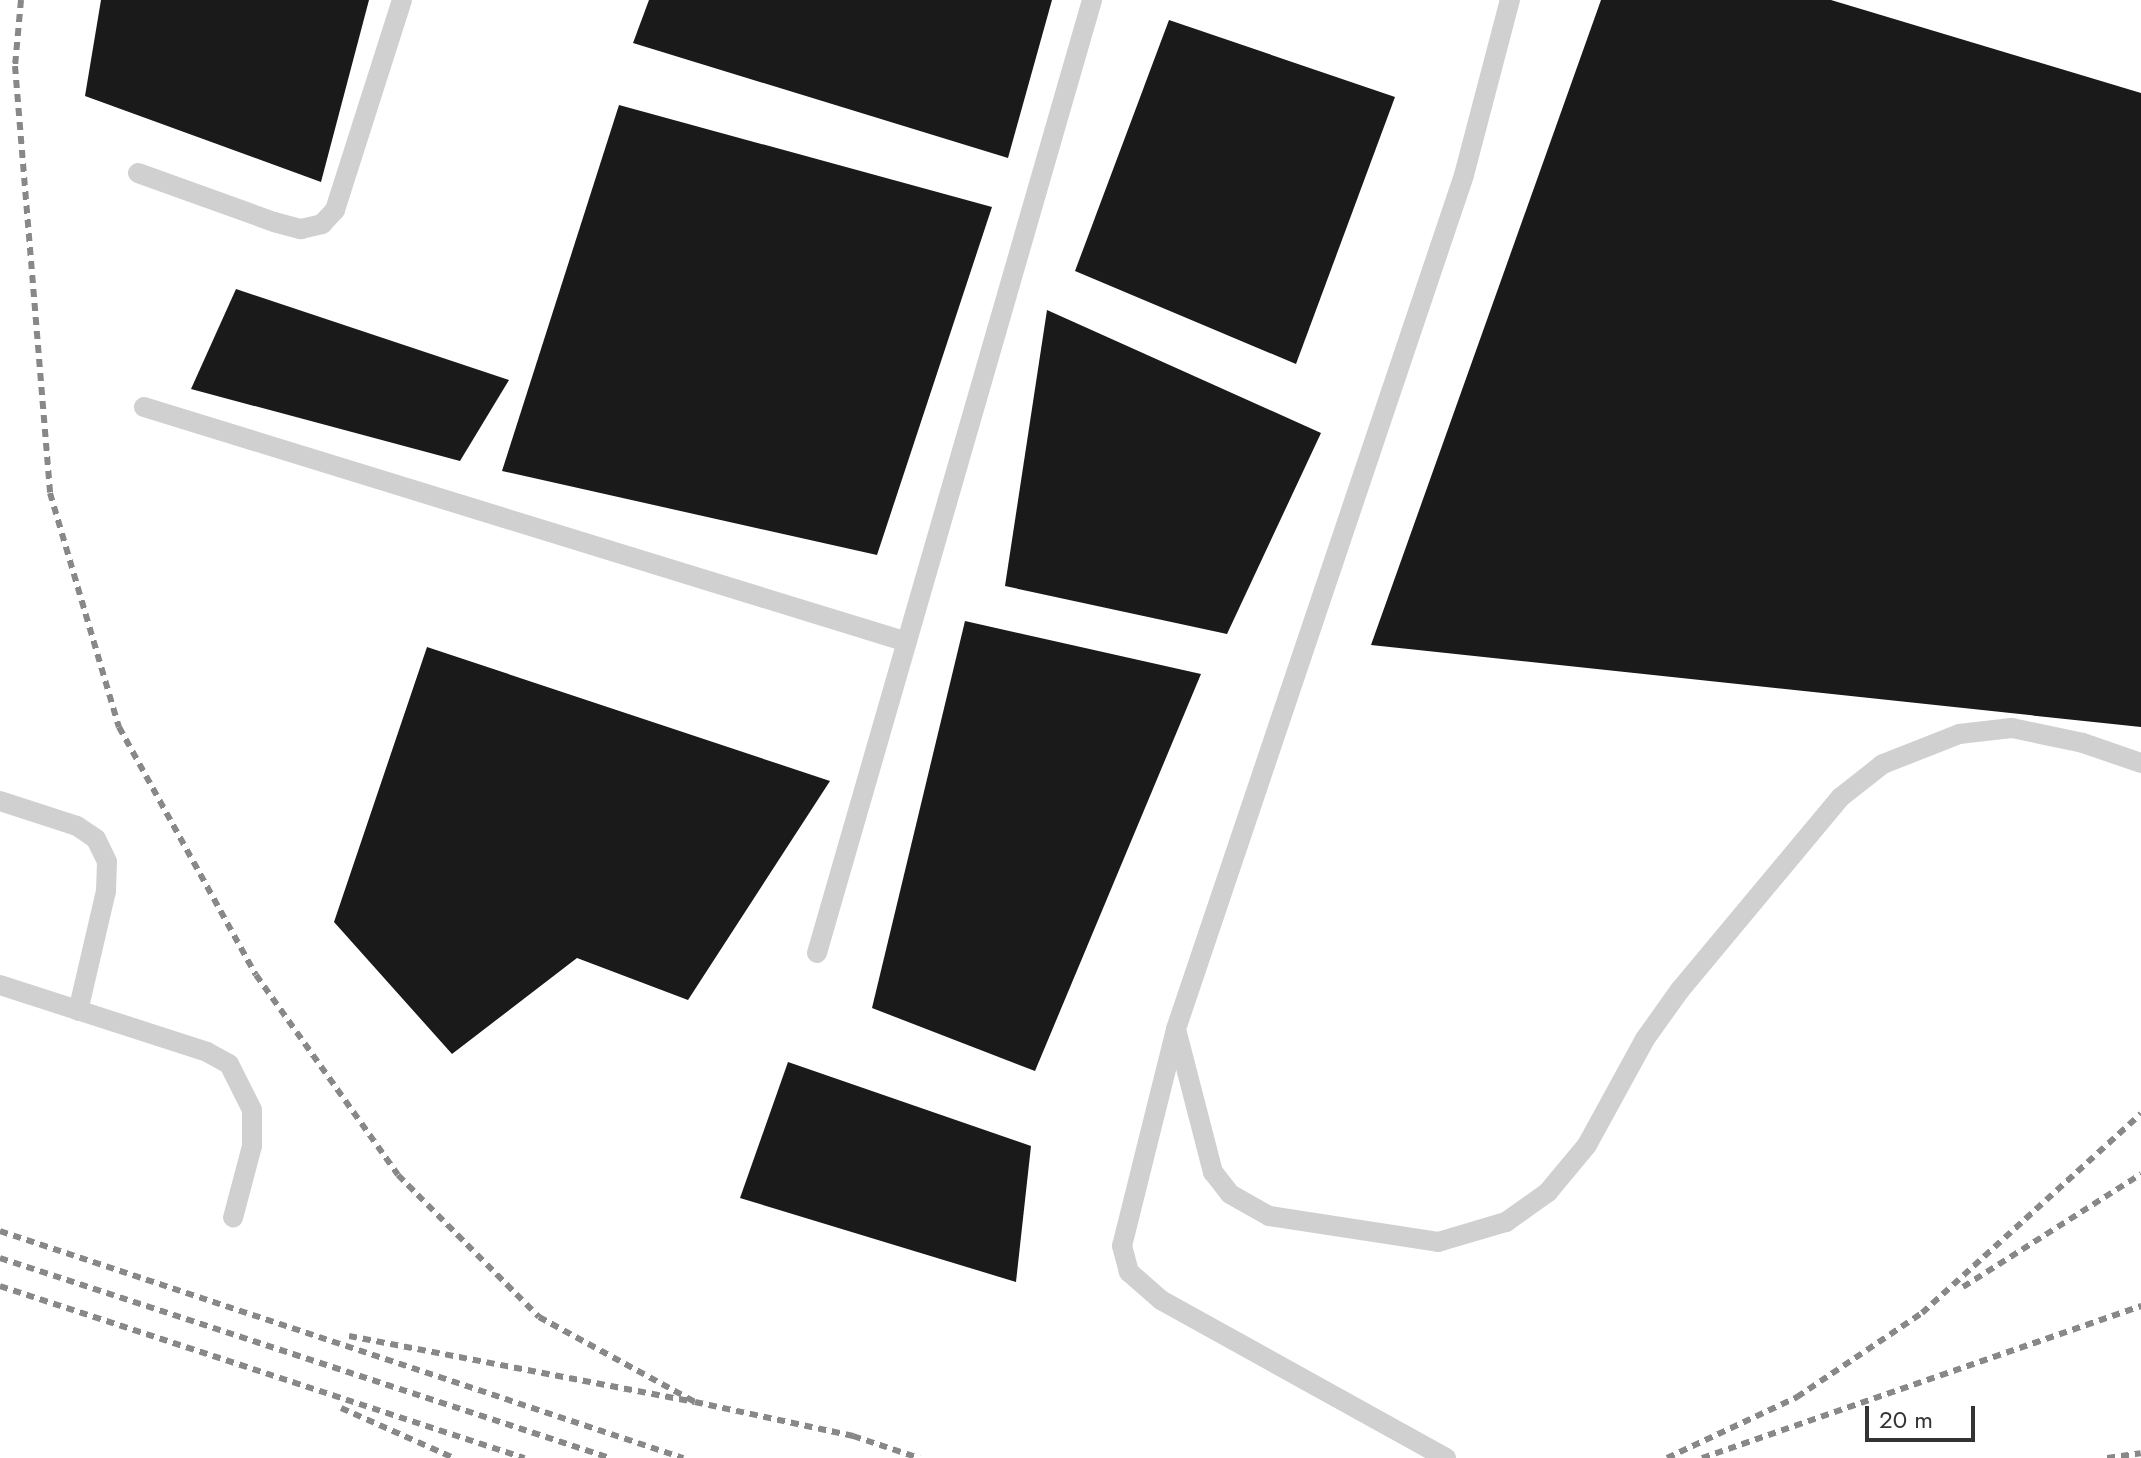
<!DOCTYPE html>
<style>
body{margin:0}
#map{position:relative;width:2141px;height:1458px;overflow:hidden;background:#fff;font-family:Jost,sans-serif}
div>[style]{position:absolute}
.building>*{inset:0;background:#1a1a1a}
.lane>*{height:20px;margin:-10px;padding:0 10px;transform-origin:10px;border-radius:10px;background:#d0d0d0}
.rail>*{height:6px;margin-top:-3px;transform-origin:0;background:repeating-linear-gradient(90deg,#888 0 8px,transparent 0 14px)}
span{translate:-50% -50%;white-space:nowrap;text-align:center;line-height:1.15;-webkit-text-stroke:8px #fff;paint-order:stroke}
.scale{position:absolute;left:1865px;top:1406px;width:110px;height:36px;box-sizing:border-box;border:4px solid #333;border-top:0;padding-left:10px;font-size:24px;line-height:28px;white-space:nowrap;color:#333;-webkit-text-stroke:6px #fff;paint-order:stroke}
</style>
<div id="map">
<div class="building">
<div style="clip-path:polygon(101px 0,369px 0,321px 182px,85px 96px)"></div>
<div style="clip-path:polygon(649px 0,1052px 0,1008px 158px,633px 43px)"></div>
<div style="clip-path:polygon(1601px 0,1831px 0,2141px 93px,2141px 727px,1371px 645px)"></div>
<div style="clip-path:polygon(1169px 20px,1395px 97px,1296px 364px,1075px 271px)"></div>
<div style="clip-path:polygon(619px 105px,992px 207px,877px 555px,502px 471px)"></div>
<div style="clip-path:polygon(236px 289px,509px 380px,460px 461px,191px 389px)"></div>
<div style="clip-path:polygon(1047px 310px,1321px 433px,1227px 634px,1005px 586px)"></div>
<div style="clip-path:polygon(965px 621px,1201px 674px,1035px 1071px,872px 1008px)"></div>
<div style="clip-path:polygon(427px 647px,830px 781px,688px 1000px,577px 958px,452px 1054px,334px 922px)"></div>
<div style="clip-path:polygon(788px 1062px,1031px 1146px,1016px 1282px,740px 1198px)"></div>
</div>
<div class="lane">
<div style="left:138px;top:173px;width:145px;rotate:19.8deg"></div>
<div style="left:274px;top:222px;width:28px;rotate:15deg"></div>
<div style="left:301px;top:229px;width:22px;rotate:-13deg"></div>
<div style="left:322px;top:224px;width:19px;rotate:-47deg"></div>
<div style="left:335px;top:210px;width:220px;rotate:-72.3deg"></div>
<div style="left:144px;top:407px;width:798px;rotate:17.12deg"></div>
<div style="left:0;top:801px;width:81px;rotate:18deg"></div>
<div style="left:77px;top:826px;width:23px;rotate:34deg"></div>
<div style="left:96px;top:839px;width:25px;rotate:64deg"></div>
<div style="left:107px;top:862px;width:29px;rotate:92deg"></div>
<div style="left:106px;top:891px;width:123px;rotate:103.1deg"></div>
<div style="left:817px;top:953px;width:992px;rotate:-73.9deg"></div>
<div style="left:0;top:985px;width:218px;rotate:17.9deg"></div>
<div style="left:207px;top:1052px;width:25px;rotate:29deg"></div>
<div style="left:229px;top:1064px;width:51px;rotate:63.4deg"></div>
<div style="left:252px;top:1110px;width:36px;rotate:90deg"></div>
<div style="left:252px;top:1146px;width:74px;rotate:104.8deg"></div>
<div style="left:1177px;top:1033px;width:144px;rotate:75.5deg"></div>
<div style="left:1213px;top:1172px;width:28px;rotate:52deg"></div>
<div style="left:1230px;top:1194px;width:45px;rotate:29.4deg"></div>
<div style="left:1269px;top:1216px;width:171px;rotate:8.7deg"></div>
<div style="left:1438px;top:1242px;width:71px;rotate:-16.4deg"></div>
<div style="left:1506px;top:1222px;width:52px;rotate:-35.5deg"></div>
<div style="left:1548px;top:1192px;width:61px;rotate:-50.3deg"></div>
<div style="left:1587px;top:1145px;width:121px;rotate:-61.3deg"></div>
<div style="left:1645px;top:1039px;width:60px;rotate:-54.5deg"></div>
<div style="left:1680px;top:990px;width:251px;rotate:-50.2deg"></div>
<div style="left:1841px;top:797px;width:53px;rotate:-38.2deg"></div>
<div style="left:1883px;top:764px;width:82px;rotate:-21.5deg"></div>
<div style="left:1959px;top:734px;width:53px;rotate:-6.5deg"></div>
<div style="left:2012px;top:728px;width:73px;rotate:11.9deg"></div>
<div style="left:2083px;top:743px;width:61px;rotate:19deg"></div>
<div style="left:1446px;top:1458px;width:326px;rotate:-151deg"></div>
<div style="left:1161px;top:1300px;width:43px;rotate:-138.8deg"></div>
<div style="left:1129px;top:1272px;width:27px;rotate:-105deg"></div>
<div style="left:1122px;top:1246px;width:224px;rotate:-76deg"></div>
<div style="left:1176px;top:1029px;width:901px;rotate:-71.36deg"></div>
<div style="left:1464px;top:175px;width:181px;rotate:-75.3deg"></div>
</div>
<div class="rail">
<div style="left:21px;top:0;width:66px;rotate:95.2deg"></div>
<div style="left:15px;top:66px;width:428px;rotate:85.3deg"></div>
<div style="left:50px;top:493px;width:244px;rotate:73.6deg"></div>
<div style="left:119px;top:727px;width:283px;rotate:61.1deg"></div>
<div style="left:256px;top:975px;width:245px;rotate:54.6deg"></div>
<div style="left:398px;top:1175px;width:200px;rotate:45.2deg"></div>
<div style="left:539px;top:1317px;width:178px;rotate:28.6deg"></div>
<div style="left:0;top:1231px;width:720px;rotate:18.38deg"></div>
<div style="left:0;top:1258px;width:642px;rotate:18.15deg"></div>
<div style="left:0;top:1286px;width:552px;rotate:18.17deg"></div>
<div style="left:1963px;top:1287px;width:211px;rotate:-32.4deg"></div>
<div style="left:349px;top:1336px;width:352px;rotate:10.8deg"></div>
<div style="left:695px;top:1402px;width:162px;rotate:12.1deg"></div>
<div style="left:853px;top:1436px;width:70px;rotate:18.4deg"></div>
<div style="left:341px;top:1408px;width:124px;rotate:23.9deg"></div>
<div style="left:1667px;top:1458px;width:144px;rotate:-25.1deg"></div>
<div style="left:1797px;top:1397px;width:151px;rotate:-33.9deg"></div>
<div style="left:1922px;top:1313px;width:296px;rotate:-42.3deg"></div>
<div style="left:1702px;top:1458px;width:465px;rotate:-19.1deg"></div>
<div style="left:2107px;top:1458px;width:34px;rotate:-8deg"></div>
</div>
<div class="scale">20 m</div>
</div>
